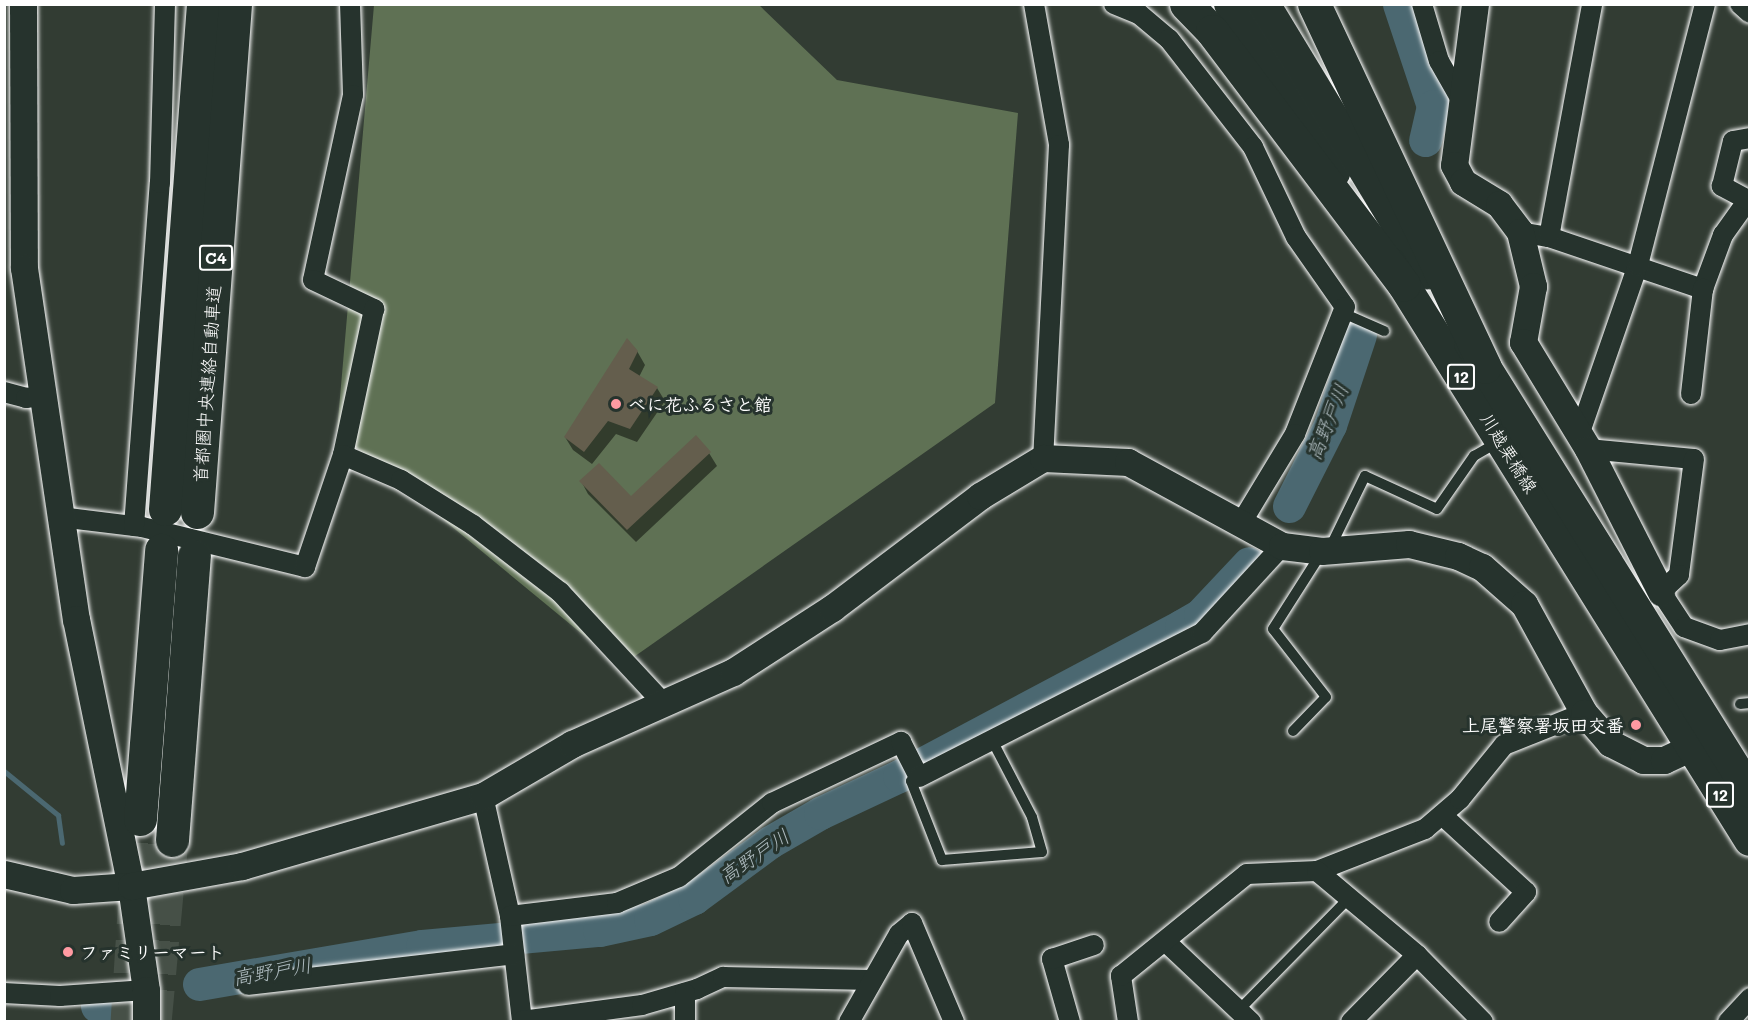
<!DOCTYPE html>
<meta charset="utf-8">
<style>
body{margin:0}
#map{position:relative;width:1754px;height:1026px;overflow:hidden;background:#323c33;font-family:Mali,"Klee One",sans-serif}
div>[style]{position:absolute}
.green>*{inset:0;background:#5f7154}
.shadow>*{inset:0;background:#0007}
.stream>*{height:5px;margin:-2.5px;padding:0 2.5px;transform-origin:2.5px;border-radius:2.5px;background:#4b6871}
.river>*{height:33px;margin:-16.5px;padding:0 16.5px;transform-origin:16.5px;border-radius:16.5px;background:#4b6871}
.building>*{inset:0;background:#645e4d}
.highway-tunnel>*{height:33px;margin-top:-16.5px;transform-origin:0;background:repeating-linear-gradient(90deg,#465047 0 33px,transparent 0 49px)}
.roads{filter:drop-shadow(0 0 2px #fff) drop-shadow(0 0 2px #fff)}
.lane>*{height:10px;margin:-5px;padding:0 5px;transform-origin:5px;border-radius:5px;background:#26332d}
.street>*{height:20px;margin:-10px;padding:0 10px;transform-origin:10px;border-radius:10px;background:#26332d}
.secondary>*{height:27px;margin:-13.5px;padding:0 13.5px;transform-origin:13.5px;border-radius:13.5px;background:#26332d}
.primary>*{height:32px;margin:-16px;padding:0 16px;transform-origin:16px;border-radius:16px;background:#26332d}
.highway>*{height:33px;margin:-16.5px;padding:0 16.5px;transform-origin:16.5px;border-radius:16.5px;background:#26332d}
.dots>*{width:16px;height:16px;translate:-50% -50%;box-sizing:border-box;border:3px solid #26332d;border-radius:50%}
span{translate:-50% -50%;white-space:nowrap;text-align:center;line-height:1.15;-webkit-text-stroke:6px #26332d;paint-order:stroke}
.shield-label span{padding:2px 4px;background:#26332d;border:2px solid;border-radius:4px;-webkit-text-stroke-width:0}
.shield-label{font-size:16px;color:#fff;font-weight:700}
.street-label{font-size:18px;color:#fff}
.poi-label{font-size:18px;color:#fff;font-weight:700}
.left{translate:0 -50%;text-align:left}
.right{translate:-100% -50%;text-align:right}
.water-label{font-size:20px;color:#aebbbf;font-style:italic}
.frame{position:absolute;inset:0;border:6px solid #fff;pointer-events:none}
</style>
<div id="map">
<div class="green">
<div style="clip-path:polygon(374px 5px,759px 5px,837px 80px,1018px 113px,995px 403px,621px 666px,337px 432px)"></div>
</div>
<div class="shadow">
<div style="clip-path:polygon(637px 351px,645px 365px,639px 377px,657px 388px,665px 401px,637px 442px,616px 434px,592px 464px,573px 450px,565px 437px)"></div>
<div style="clip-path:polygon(709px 453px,717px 466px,636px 542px,588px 494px,581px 481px,631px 498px)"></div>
</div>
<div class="stream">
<div style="left:4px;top:771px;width:70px;rotate:39.2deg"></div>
<div style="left:58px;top:815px;width:28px;rotate:82deg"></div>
<div style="left:96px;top:1022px;width:16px;rotate:-86deg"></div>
</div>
<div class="river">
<div style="left:1399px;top:4px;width:108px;rotate:71.6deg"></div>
<div style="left:1433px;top:106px;width:35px;rotate:103deg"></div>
<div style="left:1289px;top:506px;width:91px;rotate:-63.2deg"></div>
<div style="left:1330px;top:425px;width:95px;rotate:-71.6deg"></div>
<div style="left:199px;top:984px;width:226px;rotate:-9.7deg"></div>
<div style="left:422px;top:946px;width:178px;rotate:-5.2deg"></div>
<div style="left:599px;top:930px;width:52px;rotate:-12.2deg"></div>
<div style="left:650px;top:919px;width:49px;rotate:-25.5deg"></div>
<div style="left:694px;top:898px;width:94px;rotate:-36.4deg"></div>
<div style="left:770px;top:842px;width:58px;rotate:-30.1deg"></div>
<div style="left:820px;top:813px;width:87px;rotate:-25.1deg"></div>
<div style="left:899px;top:776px;width:319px;rotate:-28deg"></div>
<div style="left:1181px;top:626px;width:22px;rotate:-30deg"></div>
<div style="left:1200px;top:615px;width:71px;rotate:-46.7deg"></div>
<div style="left:97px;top:1006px;width:13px;rotate:-9deg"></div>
</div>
<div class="building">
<div style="clip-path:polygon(627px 338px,638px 351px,629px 369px,658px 387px,630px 429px,608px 421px,584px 452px,564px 437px)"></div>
<div style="clip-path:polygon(696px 435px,711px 452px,627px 530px,579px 481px,599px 463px,631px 496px)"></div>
</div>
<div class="highway-tunnel">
<div style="left:127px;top:1022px;width:203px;rotate:-86.3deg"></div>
<div style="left:155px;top:1022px;width:183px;rotate:-84.7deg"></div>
</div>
<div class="roads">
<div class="lane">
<div style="left:1343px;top:313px;width:45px;rotate:23.7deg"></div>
<div style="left:1330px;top:548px;width:80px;rotate:-64.1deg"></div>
<div style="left:1365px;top:476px;width:79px;rotate:24.6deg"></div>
<div style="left:1437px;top:509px;width:65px;rotate:-55.1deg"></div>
<div style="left:1474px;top:456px;width:28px;rotate:-30deg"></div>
<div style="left:1740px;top:704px;width:10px;rotate:-6deg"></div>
<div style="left:1293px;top:731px;width:47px;rotate:-45.9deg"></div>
<div style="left:1326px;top:697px;width:86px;rotate:-127.9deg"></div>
<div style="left:1273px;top:629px;width:91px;rotate:-57.5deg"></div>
<div style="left:919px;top:777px;width:9px;rotate:153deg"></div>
<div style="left:911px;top:781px;width:85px;rotate:68.6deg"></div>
<div style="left:942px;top:860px;width:100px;rotate:-4.6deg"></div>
<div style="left:1042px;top:852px;width:36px;rotate:-106deg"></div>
<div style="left:1032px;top:817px;width:87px;rotate:-117.5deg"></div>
<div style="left:1239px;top:1010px;width:157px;rotate:-45.5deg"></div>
</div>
<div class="street">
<div style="left:350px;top:4px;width:91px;rotate:88.1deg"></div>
<div style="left:353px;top:95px;width:189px;rotate:102.2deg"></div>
<div style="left:313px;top:280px;width:68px;rotate:25.4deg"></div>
<div style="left:374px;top:309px;width:149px;rotate:102deg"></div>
<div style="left:343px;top:455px;width:63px;rotate:23.3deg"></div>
<div style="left:401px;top:480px;width:85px;rotate:32deg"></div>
<div style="left:473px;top:525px;width:110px;rotate:37.6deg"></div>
<div style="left:560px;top:592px;width:153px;rotate:47.1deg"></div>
<div style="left:1034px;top:4px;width:143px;rotate:79.9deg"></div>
<div style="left:1059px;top:145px;width:313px;rotate:92.9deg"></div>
<div style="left:1114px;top:4px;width:27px;rotate:22deg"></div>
<div style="left:1139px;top:14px;width:39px;rotate:40deg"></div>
<div style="left:1169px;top:39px;width:137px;rotate:52.1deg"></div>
<div style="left:1253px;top:147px;width:100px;rotate:64.5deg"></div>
<div style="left:1296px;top:237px;width:85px;rotate:55deg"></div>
<div style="left:1345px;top:307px;width:136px;rotate:111.5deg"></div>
<div style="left:1295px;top:434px;width:104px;rotate:121.2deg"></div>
<div style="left:1422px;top:4px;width:59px;rotate:73.4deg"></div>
<div style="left:1439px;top:61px;width:43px;rotate:60.4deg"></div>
<div style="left:1740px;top:4px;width:13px;rotate:42deg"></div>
<div style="left:1520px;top:232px;width:29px;rotate:10deg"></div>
<div style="left:1549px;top:237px;width:163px;rotate:18.7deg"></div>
<div style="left:1703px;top:289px;width:58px;rotate:-69.7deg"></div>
<div style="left:1723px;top:235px;width:43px;rotate:-54.5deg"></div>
<div style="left:1748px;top:200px;width:30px;rotate:-152deg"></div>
<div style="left:1722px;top:186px;width:46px;rotate:-76.3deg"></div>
<div style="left:1733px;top:141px;width:17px;rotate:-10deg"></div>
<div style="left:1549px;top:237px;width:237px;rotate:-79.5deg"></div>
<div style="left:4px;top:392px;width:23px;rotate:15deg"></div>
<div style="left:26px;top:398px;width:17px;rotate:-7deg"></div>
<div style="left:1691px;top:394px;width:106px;rotate:-83.5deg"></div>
<div style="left:1579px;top:435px;width:180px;rotate:-70.9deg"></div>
<div style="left:1638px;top:265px;width:269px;rotate:-75.6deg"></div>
<div style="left:1588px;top:449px;width:106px;rotate:5.4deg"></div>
<div style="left:1694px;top:459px;width:117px;rotate:97.4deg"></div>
<div style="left:1679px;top:575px;width:25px;rotate:137deg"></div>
<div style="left:1661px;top:592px;width:42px;rotate:56.7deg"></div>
<div style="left:1684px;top:627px;width:38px;rotate:20deg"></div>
<div style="left:1720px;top:640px;width:31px;rotate:-11deg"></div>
<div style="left:60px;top:517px;width:83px;rotate:7deg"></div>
<div style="left:142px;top:527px;width:168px;rotate:13.8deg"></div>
<div style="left:305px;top:567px;width:118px;rotate:-71.3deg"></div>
<div style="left:134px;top:526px;width:344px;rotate:-85.7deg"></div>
<div style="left:160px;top:183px;width:179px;rotate:-88.4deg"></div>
<div style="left:483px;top:796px;width:123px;rotate:77.3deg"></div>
<div style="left:510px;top:916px;width:107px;rotate:83.5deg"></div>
<div style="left:1442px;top:815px;width:114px;rotate:42.5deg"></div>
<div style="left:1526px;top:892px;width:40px;rotate:132deg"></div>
<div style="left:1317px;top:871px;width:116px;rotate:-21.3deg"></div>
<div style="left:1425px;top:829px;width:46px;rotate:-40.6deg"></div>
<div style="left:1460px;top:799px;width:70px;rotate:-50.8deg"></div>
<div style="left:1504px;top:745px;width:86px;rotate:-21.8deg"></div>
<div style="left:510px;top:916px;width:108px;rotate:-6.9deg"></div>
<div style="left:617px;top:903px;width:67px;rotate:-22.8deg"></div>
<div style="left:679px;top:877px;width:119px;rotate:-38.5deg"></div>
<div style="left:772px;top:803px;width:143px;rotate:-25.3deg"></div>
<div style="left:901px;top:742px;width:39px;rotate:63deg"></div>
<div style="left:919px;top:777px;width:318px;rotate:-27deg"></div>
<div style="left:1202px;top:633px;width:118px;rotate:-47.4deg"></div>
<div style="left:1166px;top:942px;width:117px;rotate:43.3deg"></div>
<div style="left:248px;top:985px;width:268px;rotate:-6.6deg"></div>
<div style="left:4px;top:993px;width:56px;rotate:3.1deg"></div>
<div style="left:60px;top:996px;width:86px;rotate:-4deg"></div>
<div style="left:522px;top:1021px;width:121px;rotate:-7.6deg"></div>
<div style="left:642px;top:1005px;width:57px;rotate:-16.2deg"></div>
<div style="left:697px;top:989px;width:29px;rotate:-25deg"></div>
<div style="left:723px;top:977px;width:149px;rotate:1.2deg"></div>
<div style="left:685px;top:1022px;width:29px;rotate:-90deg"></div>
<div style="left:849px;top:1022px;width:101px;rotate:-60.4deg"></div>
<div style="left:899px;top:934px;width:17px;rotate:-40deg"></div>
<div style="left:912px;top:923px;width:108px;rotate:67deg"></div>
<div style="left:1070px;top:1022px;width:66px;rotate:-105.9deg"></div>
<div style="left:1052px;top:959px;width:44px;rotate:-18.4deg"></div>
<div style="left:1128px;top:1022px;width:47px;rotate:-98.7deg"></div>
<div style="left:1121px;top:976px;width:162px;rotate:-39deg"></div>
<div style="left:1247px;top:874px;width:70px;rotate:-2.5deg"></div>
<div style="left:1317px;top:871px;width:131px;rotate:40deg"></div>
<div style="left:1417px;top:955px;width:94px;rotate:45.4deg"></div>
<div style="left:1351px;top:1022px;width:94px;rotate:-45.4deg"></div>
<div style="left:1728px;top:1022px;width:33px;rotate:-47deg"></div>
</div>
<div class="secondary">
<div style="left:23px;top:4px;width:264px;rotate:89.8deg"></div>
<div style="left:24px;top:268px;width:355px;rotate:81.6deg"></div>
<div style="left:76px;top:619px;width:273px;rotate:78.4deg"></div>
<div style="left:131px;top:886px;width:105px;rotate:81.8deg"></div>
<div style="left:146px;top:990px;width:32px;rotate:90deg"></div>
<div style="left:1475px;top:4px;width:162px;rotate:97.4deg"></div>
<div style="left:1454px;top:165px;width:19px;rotate:62deg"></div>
<div style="left:1463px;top:182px;width:42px;rotate:31.4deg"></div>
<div style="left:1499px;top:204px;width:35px;rotate:53deg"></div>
<div style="left:1520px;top:232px;width:56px;rotate:76.5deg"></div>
<div style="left:1533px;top:286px;width:57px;rotate:100.1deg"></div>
<div style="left:1523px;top:342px;width:125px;rotate:58.7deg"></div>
<div style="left:1588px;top:449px;width:161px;rotate:63deg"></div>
<div style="left:4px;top:874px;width:71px;rotate:13.1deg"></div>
<div style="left:73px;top:890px;width:58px;rotate:-3.9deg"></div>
<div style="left:131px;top:886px;width:113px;rotate:-10.2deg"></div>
<div style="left:242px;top:866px;width:251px;rotate:-16.2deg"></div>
<div style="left:483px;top:796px;width:103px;rotate:-30.3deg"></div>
<div style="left:572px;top:744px;width:176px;rotate:-24.1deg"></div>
<div style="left:733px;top:672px;width:118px;rotate:-32.9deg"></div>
<div style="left:832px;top:608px;width:186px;rotate:-37.1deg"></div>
<div style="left:980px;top:496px;width:74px;rotate:-31.1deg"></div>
<div style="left:1043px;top:458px;width:85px;rotate:2.7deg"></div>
<div style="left:1128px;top:462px;width:175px;rotate:28.6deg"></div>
<div style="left:1282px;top:546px;width:40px;rotate:7.1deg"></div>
<div style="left:1322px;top:551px;width:87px;rotate:-4.6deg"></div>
<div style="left:1409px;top:544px;width:50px;rotate:13.8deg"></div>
<div style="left:1458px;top:556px;width:26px;rotate:25deg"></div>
<div style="left:1482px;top:567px;width:56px;rotate:41.4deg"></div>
<div style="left:1524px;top:604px;width:124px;rotate:61.2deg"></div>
<div style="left:1584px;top:713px;width:40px;rotate:49deg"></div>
<div style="left:1610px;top:743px;width:37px;rotate:27deg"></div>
<div style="left:1643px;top:760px;width:21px"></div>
<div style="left:1664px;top:760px;width:52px;rotate:-25.1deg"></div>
</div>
<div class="primary">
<div style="left:1230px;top:4px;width:198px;rotate:58.2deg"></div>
<div style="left:1264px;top:4px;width:315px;rotate:58.8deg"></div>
<div style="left:1390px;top:263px;width:680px;rotate:58.04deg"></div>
<div style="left:1470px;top:343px;width:529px;rotate:58.05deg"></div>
</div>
<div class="highway">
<div style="left:1186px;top:4px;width:37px;rotate:46deg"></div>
<div style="left:1212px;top:31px;width:318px;rotate:52.9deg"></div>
<div style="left:1314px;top:4px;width:401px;rotate:64.8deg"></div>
<div style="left:165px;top:509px;width:506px;rotate:-85.7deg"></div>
<div style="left:197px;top:512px;width:509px;rotate:-85.72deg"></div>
<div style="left:140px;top:819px;width:270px;rotate:-85.5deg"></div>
<div style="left:172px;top:840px;width:285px;rotate:-85.6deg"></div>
</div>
</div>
<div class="dots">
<div style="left:616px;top:404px;background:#ff9aa2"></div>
<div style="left:1636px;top:725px;background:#ff9aa2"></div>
<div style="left:68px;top:952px;background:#ff9aa2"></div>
</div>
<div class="shield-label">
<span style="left:216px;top:258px">C4</span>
<span style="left:1461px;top:377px">12</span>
<span style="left:1720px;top:795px">12</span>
</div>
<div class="street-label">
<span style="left:207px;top:384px;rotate:-86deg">首都圏中央連絡自動車道</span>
<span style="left:1509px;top:453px;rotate:58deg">川越栗橋線</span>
</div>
<div class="poi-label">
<span class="left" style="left:628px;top:404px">べに花ふるさと館</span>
<span class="right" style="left:1624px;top:725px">上尾警察署坂田交番</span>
<span class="left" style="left:80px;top:952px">ファミリーマート</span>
</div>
<div class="water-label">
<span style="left:1327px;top:422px;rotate:-68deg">高野戸川</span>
<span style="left:754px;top:856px;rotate:-34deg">高野戸川</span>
<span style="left:272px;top:971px;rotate:-10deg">高野戸川</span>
</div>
<div class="frame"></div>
</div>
